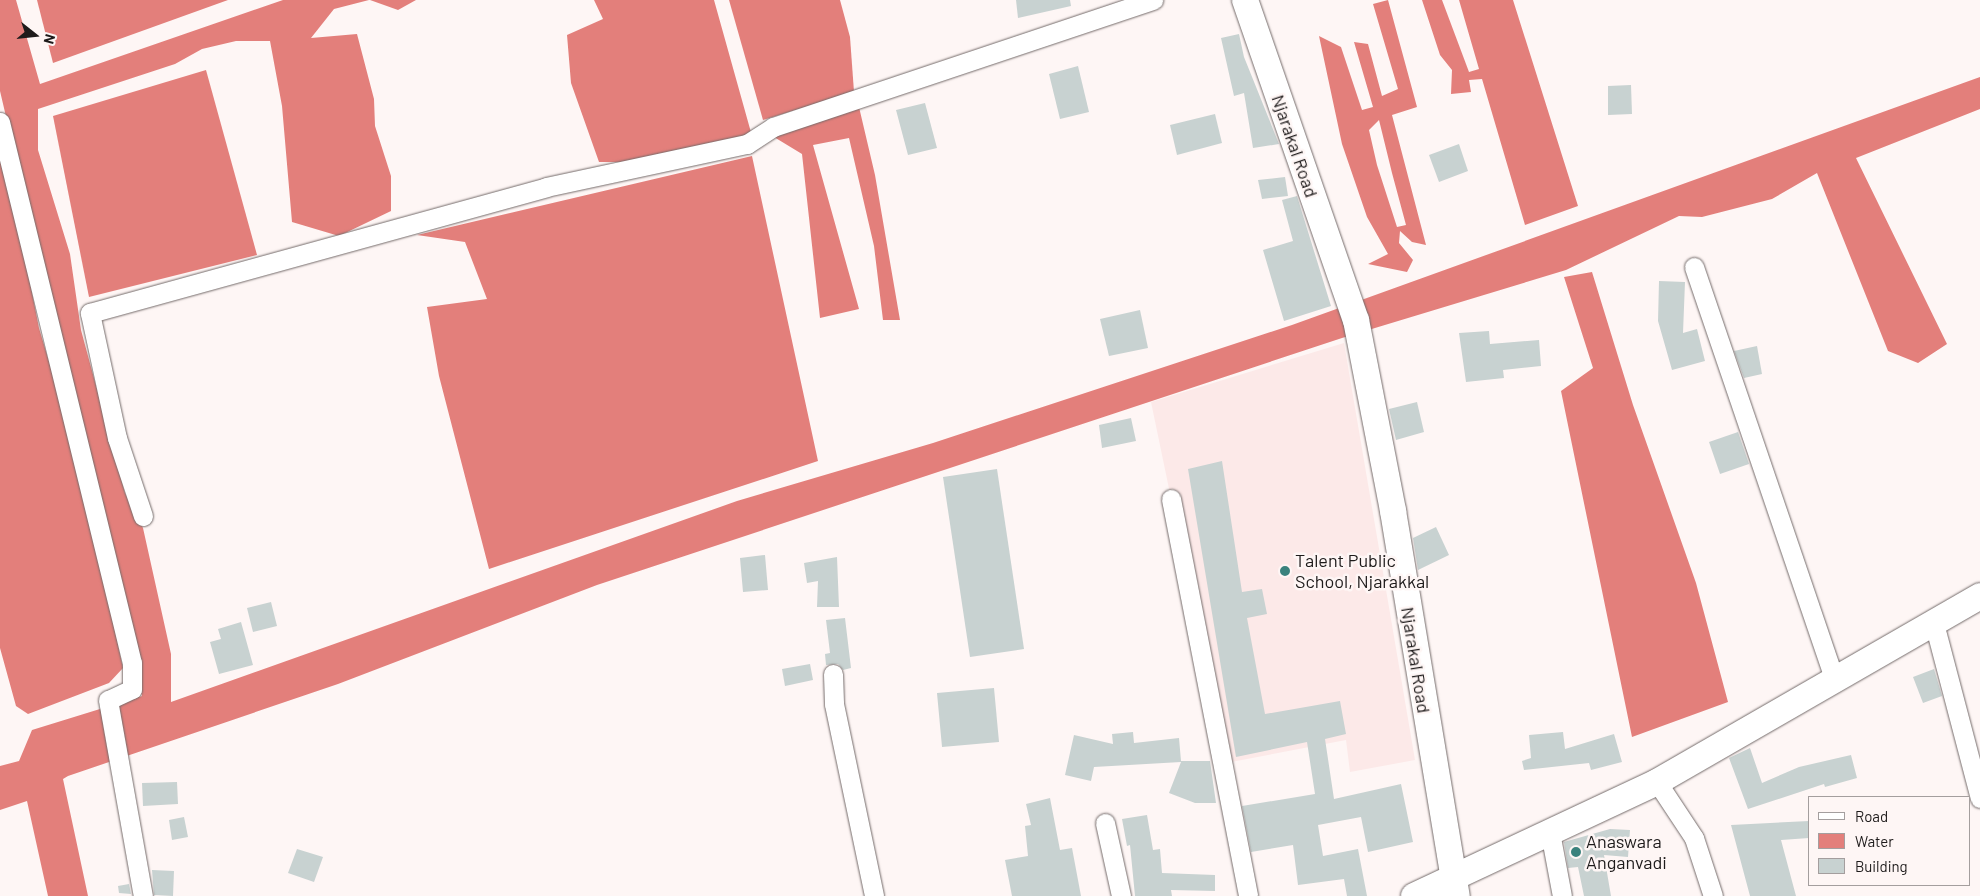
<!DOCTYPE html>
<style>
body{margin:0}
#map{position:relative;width:1980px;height:896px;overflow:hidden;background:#fef6f5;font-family:Barlow,sans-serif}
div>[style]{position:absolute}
.built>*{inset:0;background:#fce9e8}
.water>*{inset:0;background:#e37f7b}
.building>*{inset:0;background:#c8d2d1}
.roads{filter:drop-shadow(0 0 1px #746b6a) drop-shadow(0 0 1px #746b6a)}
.street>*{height:19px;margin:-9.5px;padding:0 9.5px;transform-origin:9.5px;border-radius:9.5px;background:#fff}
.secondary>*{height:26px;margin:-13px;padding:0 13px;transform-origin:13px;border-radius:13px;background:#fff}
.dots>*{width:14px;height:14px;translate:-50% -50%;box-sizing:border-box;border:2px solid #fef6f5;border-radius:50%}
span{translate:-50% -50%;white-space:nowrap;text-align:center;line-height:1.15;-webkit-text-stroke:5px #fef6f5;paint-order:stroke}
.street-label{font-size:18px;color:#1e1b1b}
.poi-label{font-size:18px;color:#1e1b1b}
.left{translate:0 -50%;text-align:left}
.legend{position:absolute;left:1808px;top:796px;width:162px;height:90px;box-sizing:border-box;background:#fef6f5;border:1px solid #a49e9e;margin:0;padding:6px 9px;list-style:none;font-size:15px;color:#1e1b1b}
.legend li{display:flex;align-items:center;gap:10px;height:25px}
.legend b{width:25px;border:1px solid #a49e9e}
.north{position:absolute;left:10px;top:10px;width:50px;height:50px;-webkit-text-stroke:4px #fef6f5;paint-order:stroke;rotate:106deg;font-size:14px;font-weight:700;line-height:20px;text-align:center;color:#1e1b1b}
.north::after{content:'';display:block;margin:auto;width:18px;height:22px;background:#1e1b1b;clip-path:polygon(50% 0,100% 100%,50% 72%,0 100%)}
</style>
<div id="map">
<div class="built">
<div style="clip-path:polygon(1344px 343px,1415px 760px,1350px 772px,1346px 740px,1226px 763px,1151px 402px)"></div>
</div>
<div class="water">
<div style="clip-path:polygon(0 0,16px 0,40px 84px,283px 0,369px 0,334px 9px,311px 38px,357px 34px,374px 99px,375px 126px,391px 176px,391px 211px,339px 236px,292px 222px,282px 106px,270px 41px,236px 41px,202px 49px,175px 64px,38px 109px,38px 150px,70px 254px,81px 330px,125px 493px,143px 528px,171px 654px,171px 702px,737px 501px,933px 443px,1292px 325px,1980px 77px,1980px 109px,1856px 158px,1947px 344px,1918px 363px,1888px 351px,1817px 173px,1772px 199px,1702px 217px,1679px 216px,1566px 270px,1342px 338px,597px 585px,338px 684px,68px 776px,63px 779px,88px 896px,48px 896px,27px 801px,0 810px,0 766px,19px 761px,32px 730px,142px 696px,0 91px)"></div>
<div style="clip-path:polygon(37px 0,228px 0,53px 63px)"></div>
<div style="clip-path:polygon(370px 0,416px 0,398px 10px)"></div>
<div style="clip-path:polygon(594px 0,714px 0,752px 136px,627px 162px,599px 162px,571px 83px,567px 35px,603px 19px)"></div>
<div style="clip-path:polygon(729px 0,840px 0,850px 37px,854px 92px,763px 120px)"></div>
<div style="clip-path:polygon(evenodd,1388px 0,1417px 107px,1392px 115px,1426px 245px,1412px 242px,1400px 231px,1399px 243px,1413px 260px,1407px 272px,1368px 264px,1388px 254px,1367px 217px,1342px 144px,1319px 36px,1341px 47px,1362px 110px,1373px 107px,1354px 42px,1368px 44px,1382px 96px,1398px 89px,1373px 4px,1388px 0,1379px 120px,1392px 173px,1406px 225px,1397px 227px,1377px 165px,1369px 130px,1379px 120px)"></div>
<div style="clip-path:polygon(1422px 0,1442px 0,1469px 72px,1479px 69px,1459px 0,1513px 0,1578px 206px,1525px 225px,1482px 79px,1469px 80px,1471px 92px,1451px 94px,1452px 70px,1440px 55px)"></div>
<div style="clip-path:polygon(206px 70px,257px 255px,89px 297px,53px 116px)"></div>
<div style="clip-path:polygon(859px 107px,875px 175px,900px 320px,883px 320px,874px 246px,849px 138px,813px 145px,859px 309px,820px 318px,802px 154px,774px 137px)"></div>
<div style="clip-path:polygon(0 130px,39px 328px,81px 469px,123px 668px,109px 683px,28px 714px,16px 706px,0 648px)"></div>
<div style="clip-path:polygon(752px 156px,818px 461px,489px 569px,439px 376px,427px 307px,487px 299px,465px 242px,417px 235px)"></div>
<div style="clip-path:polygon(1592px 272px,1633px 405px,1696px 583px,1728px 702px,1632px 737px,1561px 391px,1593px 368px,1564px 277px)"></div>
</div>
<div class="building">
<div style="clip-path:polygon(1016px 0,1070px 0,1071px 6px,1018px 18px)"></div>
<div style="clip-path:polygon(1239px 34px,1244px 57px,1279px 144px,1253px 148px,1244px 93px,1234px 96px,1221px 38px)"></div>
<div style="clip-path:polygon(1078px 66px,1089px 112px,1060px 119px,1049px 74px)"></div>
<div style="clip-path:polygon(1631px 85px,1632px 114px,1608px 115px,1608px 86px)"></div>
<div style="clip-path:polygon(925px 103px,937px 148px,908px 155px,896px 110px)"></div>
<div style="clip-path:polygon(1215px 114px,1222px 143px,1177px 155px,1170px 125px)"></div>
<div style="clip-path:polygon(1459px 144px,1468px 171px,1439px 182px,1429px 155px)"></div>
<div style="clip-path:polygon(1285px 177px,1288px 196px,1262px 199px,1258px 180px)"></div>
<div style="clip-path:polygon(1297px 196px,1331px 306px,1284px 321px,1263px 250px,1293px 241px,1282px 200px)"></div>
<div style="clip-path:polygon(1659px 281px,1685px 282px,1683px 333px,1697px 329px,1705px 361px,1672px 370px,1658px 321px)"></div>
<div style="clip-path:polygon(1140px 310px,1148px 348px,1109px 356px,1100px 319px)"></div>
<div style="clip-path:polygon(1489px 331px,1490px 344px,1539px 340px,1541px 366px,1503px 370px,1504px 378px,1466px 382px,1459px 333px)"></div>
<div style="clip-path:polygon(1757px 346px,1762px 374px,1744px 378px,1734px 351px)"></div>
<div style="clip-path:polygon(1417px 402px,1424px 432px,1396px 440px,1389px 409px)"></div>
<div style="clip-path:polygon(1131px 418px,1136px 441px,1102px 448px,1099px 425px)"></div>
<div style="clip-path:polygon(1738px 432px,1749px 464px,1720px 474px,1709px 442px)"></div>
<div style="clip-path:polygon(1222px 461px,1242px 592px,1262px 589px,1267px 614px,1247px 618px,1265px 714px,1340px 701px,1346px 734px,1325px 739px,1334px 799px,1401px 784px,1413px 842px,1368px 852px,1361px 817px,1318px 825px,1323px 856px,1358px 849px,1367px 896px,1347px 896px,1344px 879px,1298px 885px,1293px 845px,1251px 852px,1242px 806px,1315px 794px,1307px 742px,1236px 757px,1188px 469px)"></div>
<div style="clip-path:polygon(997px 469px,1024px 649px,970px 657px,943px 477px)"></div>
<div style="clip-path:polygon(1436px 527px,1449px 555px,1418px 570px,1413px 538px)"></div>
<div style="clip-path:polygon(765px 555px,768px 590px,743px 592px,740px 558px)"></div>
<div style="clip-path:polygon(837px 557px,839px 607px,817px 607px,818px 581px,807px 583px,804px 563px)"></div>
<div style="clip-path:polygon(271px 602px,277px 626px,253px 632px,247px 608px)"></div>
<div style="clip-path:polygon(845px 618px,851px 668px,843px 670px,838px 664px,826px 665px,825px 654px,830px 653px,826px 620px)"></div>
<div style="clip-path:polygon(241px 622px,253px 665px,219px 674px,210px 642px,221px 639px,218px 629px)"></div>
<div style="clip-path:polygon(810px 664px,813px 680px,785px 686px,782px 669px)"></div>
<div style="clip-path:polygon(1934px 669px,1942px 696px,1923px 703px,1913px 677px)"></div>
<div style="clip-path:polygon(994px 688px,999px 742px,942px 747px,937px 693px)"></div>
<div style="clip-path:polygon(1133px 732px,1134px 743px,1179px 738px,1181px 761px,1210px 761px,1216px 803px,1195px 803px,1169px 793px,1181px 762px,1094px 767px,1091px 781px,1065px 775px,1074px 735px,1113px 744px,1112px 734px)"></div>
<div style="clip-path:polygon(1563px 732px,1565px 749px,1614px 734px,1622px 762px,1591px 770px,1589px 763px,1524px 770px,1522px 761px,1531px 758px,1529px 735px)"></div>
<div style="clip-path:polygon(1750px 748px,1762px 783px,1799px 767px,1851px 755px,1857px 778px,1825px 787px,1824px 784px,1748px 809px,1729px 758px)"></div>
<div style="clip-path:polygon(177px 782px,178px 804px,143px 806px,142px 783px)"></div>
<div style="clip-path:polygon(1050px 798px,1060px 850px,1072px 848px,1081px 896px,1012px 896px,1005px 860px,1028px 856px,1025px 826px,1031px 825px,1026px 804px)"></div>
<div style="clip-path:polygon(1147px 815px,1153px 850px,1160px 849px,1162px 873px,1215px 875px,1215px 891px,1171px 890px,1172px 896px,1135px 896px,1130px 845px,1127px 846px,1122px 819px)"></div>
<div style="clip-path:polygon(184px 817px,188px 837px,172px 840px,169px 820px)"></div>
<div style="clip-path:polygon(1809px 821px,1809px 838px,1781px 840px,1796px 896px,1750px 896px,1731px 825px)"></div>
<div style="clip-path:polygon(1610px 829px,1630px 830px,1628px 857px,1604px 855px,1611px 896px,1584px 896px,1578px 867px,1568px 868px,1564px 842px)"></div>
<div style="clip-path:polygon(297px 849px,323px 857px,314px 882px,288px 873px)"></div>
<div style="clip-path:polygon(152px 870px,174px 871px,173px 896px,154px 895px)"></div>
<div style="clip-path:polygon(129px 884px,131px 894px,119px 893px,118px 886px)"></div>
</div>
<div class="roads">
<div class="street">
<div style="left:0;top:122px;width:557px;rotate:76.29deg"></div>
<div style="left:132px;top:663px;width:26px;rotate:90deg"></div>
<div style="left:132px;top:689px;width:26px;rotate:155deg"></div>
<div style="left:108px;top:700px;width:199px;rotate:79.9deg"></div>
<div style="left:1694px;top:267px;width:435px;rotate:71.2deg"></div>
<div style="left:1171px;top:499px;width:404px;rotate:79deg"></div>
<div style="left:143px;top:516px;width:82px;rotate:-108.4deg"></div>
<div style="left:117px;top:438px;width:128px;rotate:-102.2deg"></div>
<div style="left:90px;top:313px;width:473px;rotate:-15.4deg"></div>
<div style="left:546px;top:187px;width:206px;rotate:-12.1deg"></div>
<div style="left:747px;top:144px;width:31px;rotate:-33deg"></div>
<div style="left:773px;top:127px;width:401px;rotate:-18.5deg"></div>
<div style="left:1934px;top:623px;width:181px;rotate:75.3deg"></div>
<div style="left:833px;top:674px;width:30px;rotate:88deg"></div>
<div style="left:834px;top:704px;width:196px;rotate:78.2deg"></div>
<div style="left:1657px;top:782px;width:67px;rotate:56.5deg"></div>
<div style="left:1694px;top:838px;width:61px;rotate:71.9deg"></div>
<div style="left:1105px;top:823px;width:75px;rotate:77.6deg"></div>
<div style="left:1550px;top:832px;width:65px;rotate:79.4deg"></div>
</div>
<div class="secondary">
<div style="left:1245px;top:0;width:339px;rotate:70.9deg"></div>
<div style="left:1356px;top:320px;width:195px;rotate:79deg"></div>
<div style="left:1393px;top:511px;width:390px;rotate:80.6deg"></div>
<div style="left:1414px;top:896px;width:268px;rotate:-25.1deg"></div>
<div style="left:1657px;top:782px;width:373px;rotate:-29.9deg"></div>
</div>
</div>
<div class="dots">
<div style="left:1285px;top:571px;background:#3a827d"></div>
<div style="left:1576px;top:852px;background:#3a827d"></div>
</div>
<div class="street-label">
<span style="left:1295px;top:146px;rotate:71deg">Njarakal Road</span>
<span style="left:1416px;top:660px;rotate:81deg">Njarakal Road</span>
</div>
<div class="poi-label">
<span class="left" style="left:1295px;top:571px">Talent Public<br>School, Njarakkal</span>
<span class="left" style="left:1586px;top:852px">Anaswara<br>Anganvadi</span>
</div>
<ul class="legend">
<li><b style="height:6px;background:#fff"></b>Road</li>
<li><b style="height:14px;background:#e37f7b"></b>Water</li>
<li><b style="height:14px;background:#c8d2d1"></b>Building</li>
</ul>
<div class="north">N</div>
</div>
